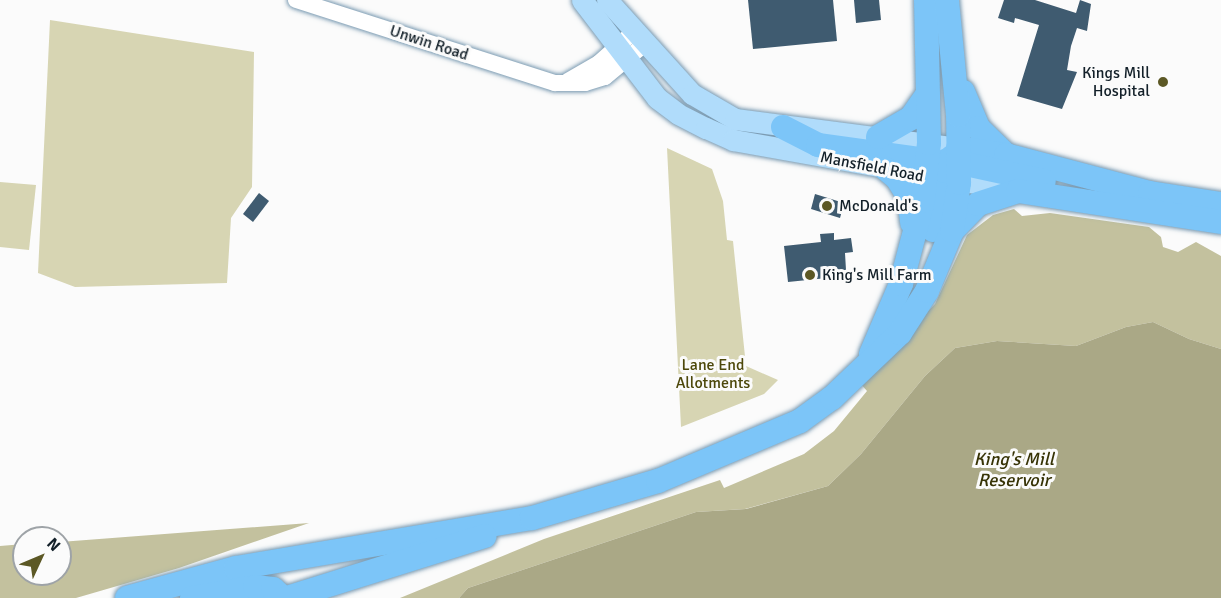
<!DOCTYPE html>
<style>
body{margin:0}
#map{position:relative;width:1221px;height:598px;overflow:hidden;background:#fbfbfb;font-family:Signika,sans-serif}
div>[style]{position:absolute}
.green>*{inset:0;background:#d7d5b3}
.forest>*{inset:0;background:#c3c19e}
.water>*{inset:0;background:#aaa886}
.building>*{inset:0;background:#3f5b70}
.roads{filter:drop-shadow(0 0 2px #7b9bb2) drop-shadow(0 0 2px #7b9bb2)}
.minor>*{height:16px;margin:-8px;padding:0 8px;transform-origin:8px;border-radius:8px;background:#fff}
.major>*{height:21px;margin:-10.5px;padding:0 10.5px;transform-origin:10.5px;border-radius:10.5px;background:#b0dcfb}
.highway>*{height:24px;margin:-12px;padding:0 12px;transform-origin:12px;border-radius:12px;background:#7cc5f8}
.dots>*{width:16px;height:16px;translate:-50% -50%;box-sizing:border-box;border:3px solid #fbfbfb;border-radius:50%}
span{translate:-50% -50%;white-space:nowrap;text-align:center;line-height:1.15;-webkit-text-stroke:6px #fbfbfb;paint-order:stroke}
.street-label{font-size:16px;color:#132029}
.poi-label{font-size:16px;color:#132029}
.right{translate:-100% -50%;text-align:right}
.left{translate:0 -50%;text-align:left}
.park-label{font-size:16px;color:#4d480b}
.water-label{font-size:18px;color:#373306;font-style:italic}
.north{position:absolute;left:12px;top:526px;width:60px;height:60px;box-sizing:border-box;background:#fbfbfb;border:2px solid #9ea3a7;border-radius:50%;rotate:46deg;font-size:16px;font-weight:700;line-height:24px;text-align:center;color:#132029}
.north::after{content:'';display:block;margin:auto;width:21px;height:27px;background:#5c5825;clip-path:polygon(50% 0,100% 100%,50% 72%,0 100%)}
</style>
<div id="map">
<div class="green">
<div style="clip-path:polygon(50px 20px,254px 52px,252px 187px,231px 218px,227px 283px,75px 287px,38px 273px)"></div>
<div style="clip-path:polygon(667px 148px,712px 169px,723px 201px,727px 240px,733px 241px,746px 366px,778px 380px,764px 394px,681px 427px)"></div>
<div style="clip-path:polygon(0 182px,36px 185px,29px 250px,0 247px)"></div>
</div>
<div class="forest">
<div style="clip-path:polygon(1014px 209px,1022px 216px,1050px 213px,1149px 227px,1161px 237px,1163px 247px,1178px 252px,1196px 242px,1221px 256px,1221px 349px,1189px 339px,1153px 322px,1126px 327px,1076px 346px,997px 341px,955px 348px,925px 376px,861px 454px,828px 486px,745px 509px,696px 512px,468px 588px,459px 598px,400px 598px,544px 539px,720px 480px,724px 488px,804px 454px,834px 431px,867px 391px,859px 382px,935px 304px,967px 235px,993px 215px)"></div>
<div style="clip-path:polygon(309px 523px,179px 568px,76px 598px,0 598px,0 546px,24px 544px,24px 574px,60px 574px,60px 542px)"></div>
</div>
<div class="water">
<div style="clip-path:polygon(1153px 322px,1189px 339px,1221px 349px,1221px 598px,459px 598px,468px 588px,696px 512px,746px 509px,828px 486px,861px 454px,925px 376px,955px 348px,997px 341px,1076px 346px,1126px 327px)"></div>
</div>
<div class="building">
<div style="clip-path:polygon(748px 0,833px 0,837px 41px,753px 49px)"></div>
<div style="clip-path:polygon(854px 0,879px 0,881px 20px,856px 23px)"></div>
<div style="clip-path:polygon(1004px 0,1035px 0,1076px 13px,1080px 0,1091px 4px,1087px 31px,1077px 28px,1071px 46px,1067px 70px,1077px 72px,1062px 109px,1017px 96px,1039px 25px,1015px 18px,1014px 23px,998px 18px)"></div>
<div style="clip-path:polygon(259px 193px,269px 201px,253px 222px,243px 214px)"></div>
<div style="clip-path:polygon(815px 194px,844px 203px,840px 218px,811px 209px)"></div>
<div style="clip-path:polygon(834px 233px,834px 240px,851px 238px,853px 252px,845px 253px,846px 270px,837px 271px,837px 277px,788px 282px,784px 246px,821px 242px,820px 234px)"></div>
</div>
<div class="roads">
<div class="minor">
<div style="left:296px;top:0;width:272px;rotate:17.8deg"></div>
<div style="left:555px;top:83px;width:30px"></div>
<div style="left:585px;top:83px;width:21px;rotate:-17deg"></div>
<div style="left:605px;top:77px;width:53px;rotate:-39.7deg"></div>
<div style="left:568px;top:81px;width:36px;rotate:-30deg"></div>
<div style="left:599px;top:63px;width:38px;rotate:-42deg"></div>
</div>
<div class="major">
<div style="left:582px;top:0;width:123px;rotate:52.6deg"></div>
<div style="left:657px;top:98px;width:26px;rotate:37deg"></div>
<div style="left:678px;top:114px;width:31px;rotate:27deg"></div>
<div style="left:706px;top:128px;width:30px;rotate:24deg"></div>
<div style="left:733px;top:140px;width:290px;rotate:10.1deg"></div>
<div style="left:607px;top:0;width:127px;rotate:47.9deg"></div>
<div style="left:692px;top:94px;width:50px;rotate:30.2deg"></div>
<div style="left:735px;top:119px;width:225px;rotate:7.4deg"></div>
</div>
<div class="highway">
<div style="left:963px;top:92px;width:39px;rotate:67deg"></div>
<div style="left:978px;top:128px;width:39px;rotate:44deg"></div>
<div style="left:783px;top:127px;width:39px;rotate:27deg"></div>
<div style="left:818px;top:145px;width:111px;rotate:7.8deg"></div>
<div style="left:928px;top:160px;width:15px;rotate:32deg"></div>
<div style="left:878px;top:137px;width:38px;rotate:-30deg"></div>
<div style="left:911px;top:118px;width:29px;rotate:-55deg"></div>
<div style="left:958px;top:148px;width:49px;rotate:8.3deg"></div>
<div style="left:1006px;top:155px;width:149px;rotate:14.8deg"></div>
<div style="left:1150px;top:193px;width:72px;rotate:8.8deg"></div>
<div style="left:947px;top:160px;width:99px;rotate:12.2deg"></div>
<div style="left:886px;top:169px;width:14px;rotate:39deg"></div>
<div style="left:897px;top:178px;width:22px;rotate:58deg"></div>
<div style="left:909px;top:197px;width:26px;rotate:83deg"></div>
<div style="left:933px;top:230px;width:60px;rotate:-78.5deg"></div>
<div style="left:945px;top:171px;width:16px;rotate:-63deg"></div>
<div style="left:952px;top:231px;width:37px;rotate:-46deg"></div>
<div style="left:978px;top:204px;width:42px;rotate:-18deg"></div>
<div style="left:1018px;top:191px;width:205px;rotate:8.7deg"></div>
<div style="left:871px;top:354px;width:76px;rotate:-66.8deg"></div>
<div style="left:901px;top:284px;width:86px;rotate:-75.2deg"></div>
<div style="left:923px;top:201px;width:58px;rotate:-84.1deg"></div>
<div style="left:929px;top:143px;width:143px;rotate:-91.2deg"></div>
<div style="left:127px;top:598px;width:113px;rotate:-15.4deg"></div>
<div style="left:236px;top:568px;width:300px;rotate:-9.6deg"></div>
<div style="left:532px;top:518px;width:131px;rotate:-16.4deg"></div>
<div style="left:658px;top:481px;width:154px;rotate:-22.9deg"></div>
<div style="left:800px;top:421px;width:39px;rotate:-36deg"></div>
<div style="left:832px;top:398px;width:94px;rotate:-43.7deg"></div>
<div style="left:900px;top:333px;width:50px;rotate:-57.3deg"></div>
<div style="left:927px;top:291px;width:65px;rotate:-67.4deg"></div>
<div style="left:952px;top:231px;width:49px;rotate:-81.7deg"></div>
<div style="left:959px;top:183px;width:68px;rotate:-90.8deg"></div>
<div style="left:958px;top:115px;width:116px;rotate:-95.5deg"></div>
<div style="left:192px;top:598px;width:64px;rotate:-9.9deg"></div>
<div style="left:255px;top:587px;width:18px;rotate:6deg"></div>
<div style="left:273px;top:589px;width:13px;rotate:42deg"></div>
<div style="left:287px;top:598px;width:207px;rotate:-17.4deg"></div>
</div>
</div>
<div class="dots">
<div style="left:1163px;top:82px;background:#5c5825"></div>
<div style="left:827px;top:206px;background:#5c5825"></div>
<div style="left:810px;top:275px;background:#5c5825"></div>
</div>
<div class="street-label">
<span style="left:429px;top:43px;rotate:18deg">Unwin Road</span>
<span style="left:872px;top:167px;rotate:11deg">Mansfield Road</span>
</div>
<div class="poi-label">
<span class="right" style="left:1150px;top:82px">Kings Mill<br>Hospital</span>
<span class="left" style="left:839px;top:206px">McDonald's</span>
<span class="left" style="left:822px;top:275px">King's Mill Farm</span>
</div>
<div class="park-label">
<span style="left:713px;top:374px">Lane End<br>Allotments</span>
</div>
<div class="water-label">
<span style="left:1014px;top:470px">King's Mill<br>Reservoir</span>
</div>
<div class="north">N</div>
</div>
